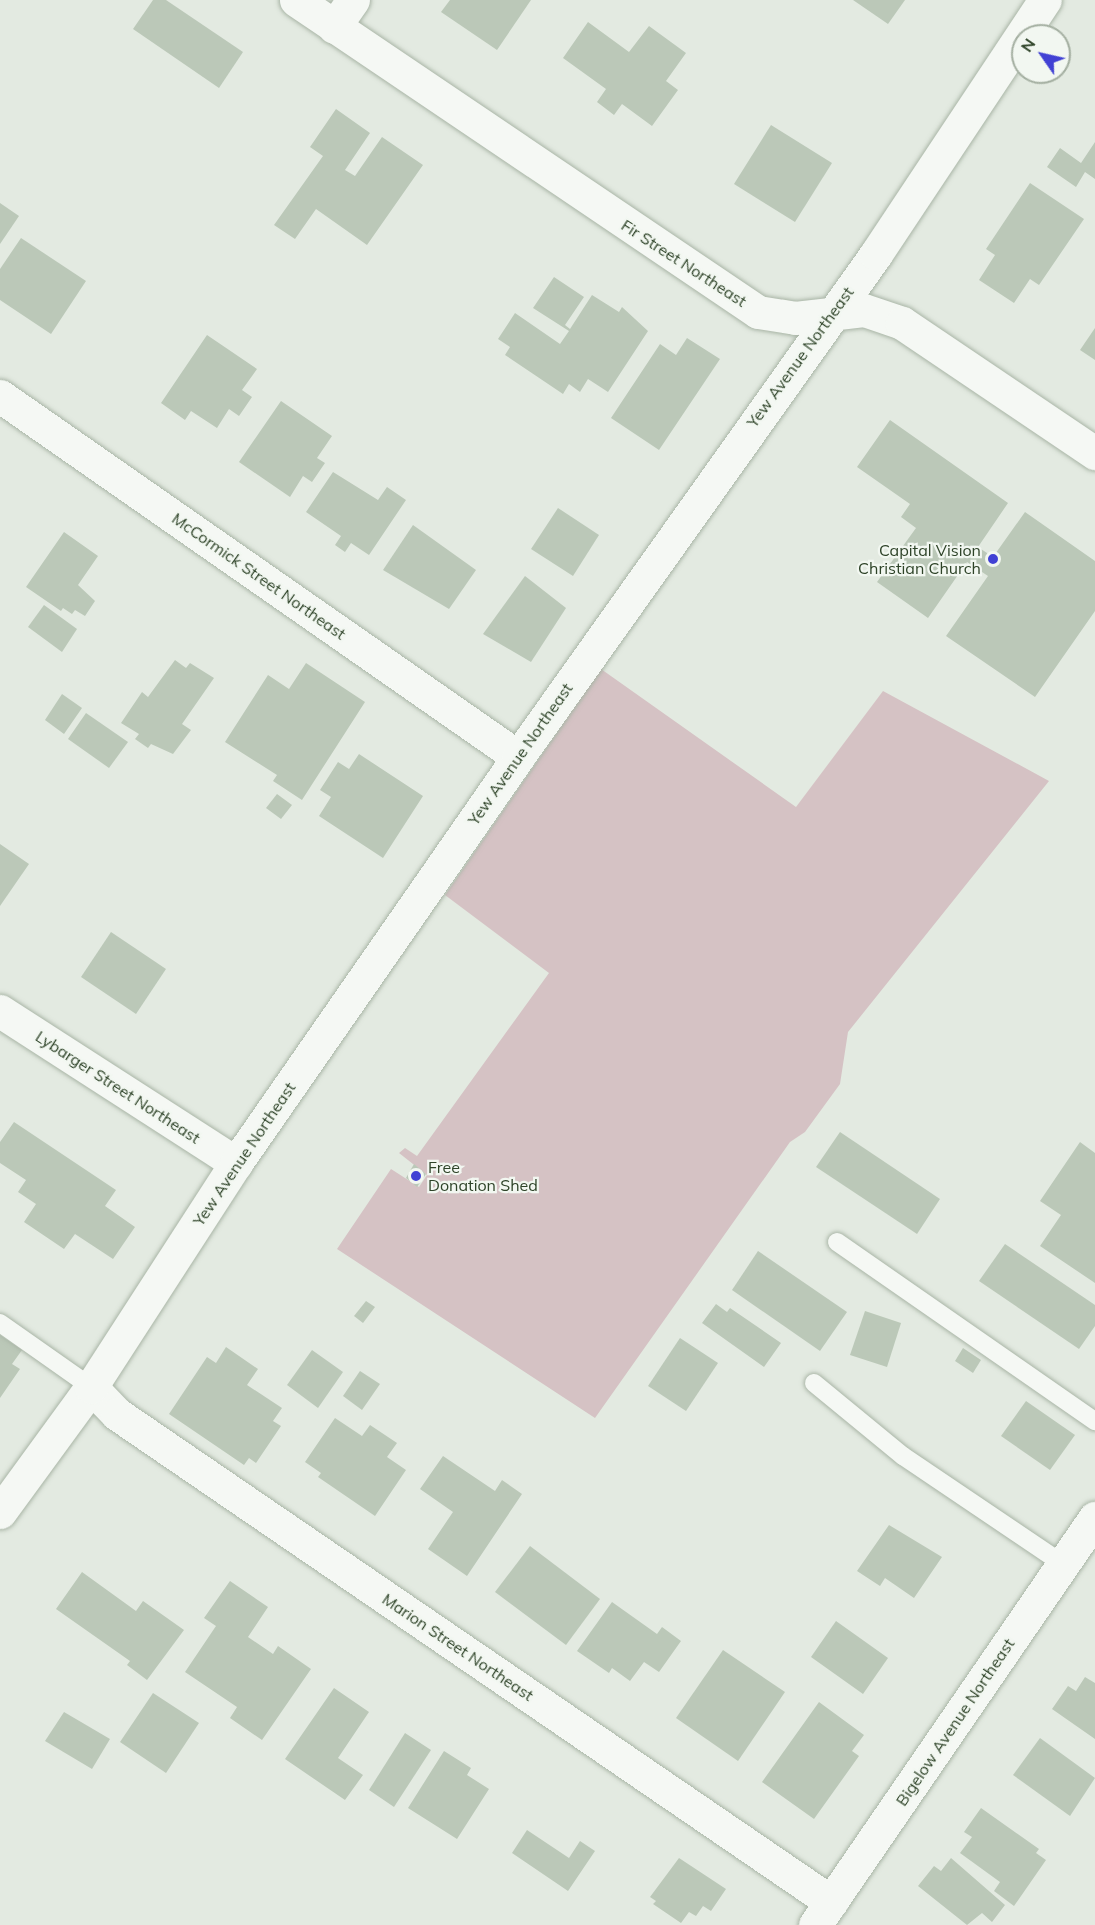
<!DOCTYPE html>
<style>
body{margin:0}
#map{position:relative;width:1095px;height:1925px;overflow:hidden;background:#e3eae1;font-family:Mulish,sans-serif}
div>[style]{position:absolute}
.green>*{inset:0;background:#d5c2c4}
.building>*{inset:0;background:#bbc8b8}
.roads{filter:drop-shadow(0 0 2px #a9b5a6) drop-shadow(0 0 2px #a9b5a6)}
.service>*{height:18px;margin:-9px;padding:0 9px;transform-origin:9px;border-radius:9px;background:#f5f8f4}
.minor>*{height:33px;margin:-16.5px;padding:0 16.5px;transform-origin:16.5px;border-radius:16.5px;background:#f5f8f4}
.dots>*{width:16px;height:16px;translate:-50% -50%;box-sizing:border-box;border:3px solid #f2f7f1;border-radius:50%}
span{translate:-50% -50%;white-space:nowrap;text-align:center;line-height:1.15;-webkit-text-stroke:4.5px #f2f7f1;paint-order:stroke}
.street-label{font-size:16px;color:#2e4328}
.poi-label{font-size:16px;color:#2e4328}
.right{translate:-100% -50%;text-align:right}
.left{translate:0 -50%;text-align:left}
.north{position:absolute;left:1011px;top:24px;width:60px;height:60px;box-sizing:border-box;background:#f2f7f1;border:2px solid #a4afa1;border-radius:50%;rotate:304deg;font-size:16px;font-weight:700;line-height:24px;text-align:center;color:#2e4328}
.north::after{content:'';display:block;margin:auto;width:21px;height:27px;background:#4141d4;clip-path:polygon(50% 0,100% 100%,50% 72%,0 100%)}
</style>
<div id="map">
<div class="green">
<div style="clip-path:polygon(601px 669px,796px 807px,883px 691px,1049px 781px,848px 1032px,840px 1084px,805px 1132px,790px 1142px,595px 1418px,337px 1249px,391px 1169px,419px 1187px,427px 1175px,399px 1153px,405px 1148px,417px 1156px,549px 973px,445px 895px)"></div>
</div>
<div class="building">
<div style="clip-path:polygon(153px 0,166px 0,243px 52px,219px 88px,133px 29px)"></div>
<div style="clip-path:polygon(450px 0,531px 0,497px 50px,441px 12px)"></div>
<div style="clip-path:polygon(853px 0,905px 0,888px 24px)"></div>
<div style="clip-path:polygon(588px 22px,629px 52px,649px 26px,686px 53px,666px 81px,678px 90px,652px 126px,622px 104px,614px 115px,597px 102px,606px 89px,563px 58px)"></div>
<div style="clip-path:polygon(336px 109px,370px 133px,345px 170px,355px 176px,382px 137px,423px 165px,367px 245px,316px 209px,295px 239px,274px 225px,323px 156px,310px 147px)"></div>
<div style="clip-path:polygon(771px 125px,832px 163px,795px 222px,734px 184px)"></div>
<div style="clip-path:polygon(1095px 142px,1095px 179px,1085px 172px,1076px 187px,1047px 167px,1060px 148px,1081px 163px)"></div>
<div style="clip-path:polygon(1030px 183px,1084px 219px,1039px 285px,1030px 279px,1014px 303px,979px 280px,995px 255px,986px 249px)"></div>
<div style="clip-path:polygon(0 203px,19px 216px,0 244px)"></div>
<div style="clip-path:polygon(21px 238px,86px 281px,51px 334px,0 300px,0 269px)"></div>
<div style="clip-path:polygon(554px 277px,584px 297px,565px 325px,570px 329px,592px 295px,619px 312px,622px 307px,648px 331px,608px 392px,588px 379px,580px 392px,569px 384px,563px 394px,505px 355px,510px 347px,498px 339px,515px 313px,560px 344px,569px 331px,533px 308px)"></div>
<div style="clip-path:polygon(1095px 328px,1095px 360px,1080px 350px)"></div>
<div style="clip-path:polygon(207px 335px,257px 369px,242px 390px,252px 397px,239px 416px,229px 409px,217px 428px,191px 411px,185px 420px,161px 403px)"></div>
<div style="clip-path:polygon(687px 338px,720px 359px,659px 450px,611px 418px,660px 344px,676px 355px)"></div>
<div style="clip-path:polygon(281px 401px,332px 436px,317px 458px,325px 463px,312px 482px,303px 476px,290px 497px,239px 462px)"></div>
<div style="clip-path:polygon(890px 420px,1008px 503px,978px 547px,993px 557px,1025px 512px,1095px 561px,1095px 611px,1035px 697px,946px 636px,988px 576px,967px 562px,928px 618px,877px 582px,916px 528px,901px 517px,910px 504px,857px 467px)"></div>
<div style="clip-path:polygon(333px 472px,378px 500px,387px 487px,406px 500px,369px 555px,351px 543px,345px 552px,335px 545px,341px 536px,306px 512px)"></div>
<div style="clip-path:polygon(558px 508px,599px 535px,573px 576px,531px 549px)"></div>
<div style="clip-path:polygon(413px 525px,476px 570px,449px 609px,383px 570px)"></div>
<div style="clip-path:polygon(64px 532px,98px 556px,78px 585px,95px 601px,85px 616px,75px 610px,72px 614px,63px 608px,61px 611px,26px 587px)"></div>
<div style="clip-path:polygon(525px 576px,566px 608px,531px 662px,483px 634px)"></div>
<div style="clip-path:polygon(44px 605px,77px 629px,62px 652px,28px 627px)"></div>
<div style="clip-path:polygon(175px 660px,186px 668px,190px 663px,214px 678px,182px 724px,191px 730px,173px 754px,151px 744px,148px 748px,135px 739px,139px 734px,121px 723px,142px 692px,148px 697px)"></div>
<div style="clip-path:polygon(306px 663px,365px 702px,302px 800px,273px 781px,277px 775px,225px 742px,268px 675px,289px 689px)"></div>
<div style="clip-path:polygon(62px 694px,82px 708px,64px 734px,45px 720px)"></div>
<div style="clip-path:polygon(86px 713px,128px 742px,109px 768px,68px 739px)"></div>
<div style="clip-path:polygon(359px 754px,423px 796px,383px 858px,319px 816px,331px 797px,320px 790px,338px 762px,349px 769px)"></div>
<div style="clip-path:polygon(277px 794px,292px 805px,281px 819px,266px 808px)"></div>
<div style="clip-path:polygon(0 844px,29px 864px,0 906px)"></div>
<div style="clip-path:polygon(111px 932px,166px 969px,136px 1014px,81px 977px)"></div>
<div style="clip-path:polygon(14px 1122px,116px 1190px,105px 1206px,135px 1227px,113px 1259px,75px 1234px,64px 1249px,24px 1222px,36px 1204px,18px 1192px,26px 1180px,0 1163px,0 1142px)"></div>
<div style="clip-path:polygon(840px 1132px,940px 1199px,917px 1234px,816px 1167px)"></div>
<div style="clip-path:polygon(1080px 1142px,1095px 1153px,1095px 1283px,1040px 1246px,1061px 1215px,1040px 1201px)"></div>
<div style="clip-path:polygon(414px 1164px,426px 1174px,417px 1187px,406px 1178px)"></div>
<div style="clip-path:polygon(1005px 1244px,1095px 1305px,1095px 1326px,1079px 1349px,979px 1281px)"></div>
<div style="clip-path:polygon(758px 1251px,847px 1312px,820px 1351px,732px 1290px)"></div>
<div style="clip-path:polygon(366px 1301px,375px 1307px,363px 1323px,354px 1316px)"></div>
<div style="clip-path:polygon(716px 1304px,727px 1312px,730px 1308px,781px 1343px,764px 1367px,702px 1323px)"></div>
<div style="clip-path:polygon(865px 1311px,901px 1323px,887px 1367px,850px 1355px)"></div>
<div style="clip-path:polygon(0 1335px,22px 1350px,12px 1364px,20px 1369px,0 1398px)"></div>
<div style="clip-path:polygon(680px 1338px,718px 1363px,686px 1411px,648px 1386px)"></div>
<div style="clip-path:polygon(226px 1347px,258px 1369px,247px 1385px,282px 1408px,273px 1421px,281px 1426px,256px 1463px,249px 1458px,244px 1465px,169px 1414px,207px 1357px,216px 1363px)"></div>
<div style="clip-path:polygon(963px 1348px,981px 1360px,973px 1373px,955px 1361px)"></div>
<div style="clip-path:polygon(312px 1350px,343px 1372px,318px 1408px,287px 1385px)"></div>
<div style="clip-path:polygon(360px 1371px,380px 1384px,362px 1410px,343px 1396px)"></div>
<div style="clip-path:polygon(1026px 1401px,1075px 1435px,1050px 1470px,1001px 1436px)"></div>
<div style="clip-path:polygon(335px 1418px,362px 1436px,370px 1425px,397px 1443px,387px 1457px,406px 1470px,375px 1516px,318px 1477px,321px 1473px,305px 1462px)"></div>
<div style="clip-path:polygon(443px 1456px,495px 1491px,502px 1480px,522px 1494px,467px 1576px,428px 1549px,453px 1512px,420px 1489px)"></div>
<div style="clip-path:polygon(889px 1525px,942px 1557px,914px 1598px,885px 1578px,880px 1586px,857px 1571px)"></div>
<div style="clip-path:polygon(530px 1546px,600px 1599px,566px 1645px,495px 1592px)"></div>
<div style="clip-path:polygon(82px 1572px,136px 1611px,143px 1601px,184px 1630px,147px 1680px,127px 1665px,130px 1661px,56px 1609px)"></div>
<div style="clip-path:polygon(230px 1581px,268px 1607px,248px 1637px,273px 1654px,278px 1646px,311px 1669px,262px 1740px,230px 1718px,237px 1707px,185px 1672px,216px 1626px,204px 1618px)"></div>
<div style="clip-path:polygon(612px 1602px,657px 1634px,662px 1627px,681px 1641px,659px 1672px,644px 1662px,630px 1681px,612px 1668px,609px 1673px,577px 1651px)"></div>
<div style="clip-path:polygon(836px 1621px,888px 1658px,863px 1694px,811px 1657px)"></div>
<div style="clip-path:polygon(723px 1650px,785px 1692px,738px 1761px,676px 1718px)"></div>
<div style="clip-path:polygon(1085px 1677px,1095px 1683px,1095px 1739px,1052px 1709px,1068px 1686px,1076px 1691px)"></div>
<div style="clip-path:polygon(334px 1688px,369px 1712px,338px 1758px,363px 1775px,345px 1800px,285px 1759px)"></div>
<div style="clip-path:polygon(153px 1693px,199px 1723px,166px 1773px,120px 1742px)"></div>
<div style="clip-path:polygon(819px 1702px,864px 1735px,852px 1751px,859px 1756px,814px 1819px,762px 1782px)"></div>
<div style="clip-path:polygon(64px 1712px,110px 1739px,92px 1769px,45px 1741px)"></div>
<div style="clip-path:polygon(405px 1733px,431px 1750px,394px 1807px,369px 1790px)"></div>
<div style="clip-path:polygon(1040px 1738px,1095px 1778px,1070px 1816px,1013px 1775px)"></div>
<div style="clip-path:polygon(444px 1751px,471px 1768px,467px 1775px,489px 1789px,457px 1839px,408px 1808px)"></div>
<div style="clip-path:polygon(981px 1808px,1039px 1849px,1036px 1853px,1046px 1860px,1014px 1906px,994px 1891px,1000px 1882px,960px 1853px,972px 1837px,964px 1832px)"></div>
<div style="clip-path:polygon(527px 1830px,569px 1858px,580px 1841px,595px 1851px,568px 1891px,512px 1853px)"></div>
<div style="clip-path:polygon(679px 1858px,726px 1889px,711px 1911px,703px 1906px,696px 1916px,689px 1912px,681px 1923px,653px 1904px,656px 1901px,650px 1897px)"></div>
<div style="clip-path:polygon(951px 1858px,1005px 1905px,992px 1922px,982px 1913px,967px 1925px,918px 1886px,934px 1866px,941px 1871px)"></div>
</div>
<div class="roads">
<div class="service">
<div style="left:837px;top:1242px;width:314px;rotate:34.8deg"></div>
<div style="left:0;top:1323px;width:111px;rotate:35.1deg"></div>
<div style="left:814px;top:1383px;width:115px;rotate:39.4deg"></div>
<div style="left:903px;top:1456px;width:193px;rotate:34deg"></div>
</div>
<div class="minor">
<div style="left:296px;top:0;width:557px;rotate:34.03deg"></div>
<div style="left:758px;top:312px;width:37px;rotate:9deg"></div>
<div style="left:795px;top:318px;width:69px;rotate:-6.6deg"></div>
<div style="left:864px;top:310px;width:40px;rotate:18.9deg"></div>
<div style="left:902px;top:323px;width:233px;rotate:34deg"></div>
<div style="left:334px;top:27px;width:33px;rotate:-55deg"></div>
<div style="left:0;top:396px;width:631px;rotate:34.87deg"></div>
<div style="left:0;top:1011px;width:281px;rotate:32.8deg"></div>
<div style="left:91px;top:1387px;width:37px;rotate:46deg"></div>
<div style="left:117px;top:1414px;width:865px;rotate:34.35deg"></div>
<div style="left:0;top:1512px;width:155px;rotate:-53.9deg"></div>
<div style="left:91px;top:1387px;width:267px;rotate:-57.1deg"></div>
<div style="left:236px;top:1163px;width:494px;rotate:-55.2deg"></div>
<div style="left:518px;top:757px;width:617px;rotate:-54.56deg"></div>
<div style="left:876px;top:254px;width:305px;rotate:-56.4deg"></div>
<div style="left:815px;top:1925px;width:494px;rotate:-55.5deg"></div>
</div>
</div>
<div class="dots">
<div style="left:993px;top:559px;background:#4141d4"></div>
<div style="left:416px;top:1176px;background:#4141d4"></div>
</div>
<div class="street-label">
<span style="left:684px;top:263px;rotate:33deg">Fir Street Northeast</span>
<span style="left:800px;top:357px;rotate:-54deg">Yew Avenue Northeast</span>
<span style="left:259px;top:576px;rotate:35deg">McCormick Street Northeast</span>
<span style="left:520px;top:754px;rotate:-55deg">Yew Avenue Northeast</span>
<span style="left:118px;top:1087px;rotate:33deg">Lybarger Street Northeast</span>
<span style="left:244px;top:1154px;rotate:-56deg">Yew Avenue Northeast</span>
<span style="left:458px;top:1647px;rotate:34deg">Marion Street Northeast</span>
<span style="left:955px;top:1722px;rotate:-56deg">Bigelow Avenue Northeast</span>
</div>
<div class="poi-label">
<span class="right" style="left:981px;top:559px">Capital Vision<br>Christian Church</span>
<span class="left" style="left:428px;top:1176px">Free<br>Donation Shed</span>
</div>
<div class="north">N</div>
</div>
